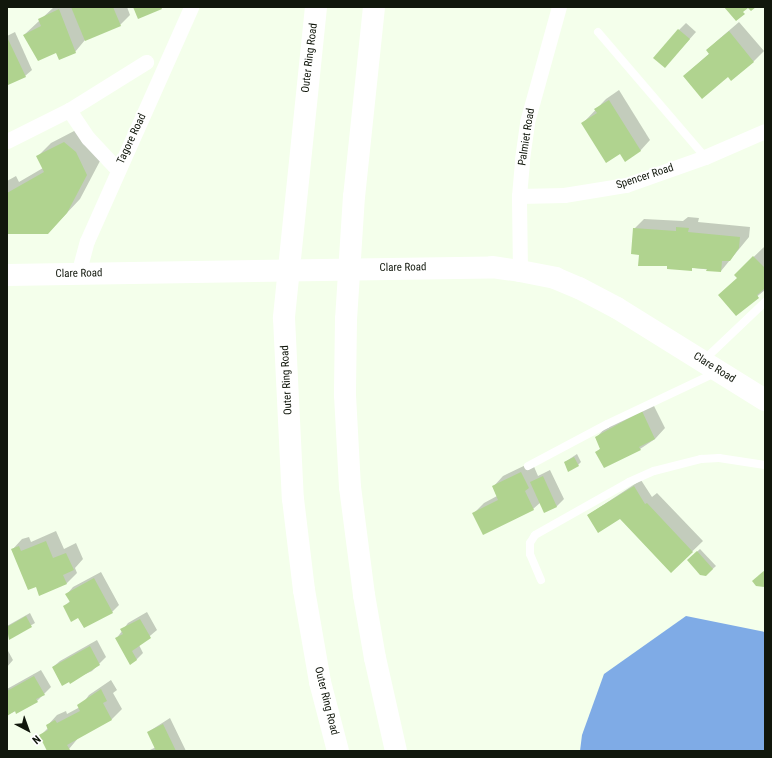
<!DOCTYPE html>
<style>
body{margin:0}
#map{position:relative;width:772px;height:758px;overflow:hidden;background:#f4ffeb;font-family:"Roboto Condensed",sans-serif}
div>[style]{position:absolute}
.water>*{inset:0;background:#7fabe6}
.shadow>*{inset:0;background:#0003}
.building>*{inset:0;background:#b0d38f}
.lane>*{height:8px;margin:-4px;padding:0 4px;transform-origin:4px;border-radius:4px;background:#fff}
.street>*{height:15px;margin:-7.5px;padding:0 7.5px;transform-origin:7.5px;border-radius:7.5px;background:#fff}
.secondary>*{height:22px;margin:-11px;padding:0 11px;transform-origin:11px;border-radius:11px;background:#fff}
.highway>*{height:22px;margin:-11px;padding:0 11px;transform-origin:11px;border-radius:11px;background:#fff}
span{translate:-50% -50%;white-space:nowrap;text-align:center;line-height:1.15;-webkit-text-stroke:3.5px #fff;paint-order:stroke}
.street-label{font-size:11px;color:#11170c}
.frame{position:absolute;inset:0;border:8px solid #11170c;pointer-events:none}
.north{position:absolute;left:8px;top:710px;width:40px;height:40px;-webkit-text-stroke:3px #fff;paint-order:stroke;rotate:139deg;font-size:11px;font-weight:700;line-height:16px;text-align:center;color:#11170c}
.north::after{content:'';display:block;margin:auto;width:14px;height:18px;background:#11170c;clip-path:polygon(50% 0,100% 100%,50% 72%,0 100%)}
</style>
<div id="map">
<div class="water">
<div style="clip-path:polygon(686px 616px,765px 632px,765px 751px,580px 751px,582px 735px,604px 674px)"></div>
</div>
<div class="shadow">
<div style="clip-path:polygon(54px 7px,127px 7px,130px 15px,120px 25px,85px 40px,75px 52px,57px 51px,24px 35px)"></div>
<div style="clip-path:polygon(739px 22px,764px 51px,754px 61px,731px 79px,728px 76px,684px 76px,710px 53px,707px 50px,718px 40px)"></div>
<div style="clip-path:polygon(686px 23px,696px 32px,671px 60px,679px 30px)"></div>
<div style="clip-path:polygon(15px 32px,32px 70px,25px 76px,7px 81px,7px 36px)"></div>
<div style="clip-path:polygon(619px 90px,650px 140px,640px 151px,620px 153px,582px 124px,606px 99px)"></div>
<div style="clip-path:polygon(78px 129px,100px 161px,80px 199px,48px 233px,7px 233px,7px 181px,16px 176px,19px 182px,43px 168px,37px 157px,51px 143px)"></div>
<div style="clip-path:polygon(688px 217px,699px 218px,698px 222px,750px 227px,749px 237px,721px 271px,668px 265px,640px 254px,634px 229px,644px 219px,683px 221px)"></div>
<div style="clip-path:polygon(765px 246px,765px 290px,736px 314px,738px 278px,735px 275px)"></div>
<div style="clip-path:polygon(652px 402px,665px 428px,655px 439px,640px 449px,597px 452px,601px 448px,596px 438px,606px 427px)"></div>
<div style="clip-path:polygon(577px 454px,581px 462px,578px 465px,565px 462px)"></div>
<div style="clip-path:polygon(532px 462px,538px 476px,550px 470px,564px 499px,557px 506px,545px 511px,541px 502px,533px 509px,474px 513px,484px 503px,497px 496px,493px 487px,503px 476px)"></div>
<div style="clip-path:polygon(641px 480px,652px 497px,657px 493px,703px 541px,671px 572px,620px 518px,588px 515px)"></div>
<div style="clip-path:polygon(56px 531px,64px 549px,76px 543px,83px 559px,75px 568px,77px 573px,67px 583px,36px 586px,12px 550px,22px 539px,29px 537px,31px 542px)"></div>
<div style="clip-path:polygon(700px 549px,716px 566px,706px 575px,688px 560px)"></div>
<div style="clip-path:polygon(101px 572px,119px 605px,112px 612px,79px 616px,64px 607px,70px 601px,67px 594px,73px 587px)"></div>
<div style="clip-path:polygon(147px 612px,157px 630px,139px 645px,143px 653px,136px 660px,116px 639px,128px 623px)"></div>
<div style="clip-path:polygon(30px 613px,35px 623px,9px 638px,7px 626px)"></div>
<div style="clip-path:polygon(97px 640px,106px 657px,92px 671px,62px 685px,53px 667px,60px 661px)"></div>
<div style="clip-path:polygon(7px 649px,13px 660px,7px 667px)"></div>
<div style="clip-path:polygon(41px 670px,51px 687px,37px 701px,7px 715px,7px 689px)"></div>
<div style="clip-path:polygon(111px 680px,117px 690px,113px 693px,122px 709px,112px 719px,79px 737px,69px 749px,48px 751px,40px 736px,48px 728px,47px 726px,57px 715px,66px 711px,67px 714px,80px 707px,89px 695px)"></div>
<div style="clip-path:polygon(170px 718px,186px 751px,148px 751px,156px 747px,148px 732px)"></div>
</div>
<div class="building">
<div style="clip-path:polygon(71px 7px,113px 7px,121px 26px,85px 41px)"></div>
<div style="clip-path:polygon(133px 7px,161px 7px,162px 9px,138px 19px)"></div>
<div style="clip-path:polygon(724px 7px,756px 7px,751px 11px,748px 8px,743px 12px,745px 14px,736px 21px)"></div>
<div style="clip-path:polygon(59px 9px,76px 53px,59px 60px,56px 53px,38px 61px,23px 35px,41px 26px,38px 19px)"></div>
<div style="clip-path:polygon(678px 29px,690px 39px,665px 68px,653px 58px)"></div>
<div style="clip-path:polygon(729px 31px,754px 62px,731px 81px,728px 77px,702px 99px,683px 76px,709px 54px,706px 50px)"></div>
<div style="clip-path:polygon(7px 37px,26px 77px,8px 85px,7px 84px)"></div>
<div style="clip-path:polygon(609px 100px,641px 151px,625px 162px,620px 154px,606px 163px,581px 123px,597px 113px,594px 109px)"></div>
<div style="clip-path:polygon(64px 142px,76px 152px,87px 175px,67px 213px,48px 234px,7px 234px,7px 193px,44px 172px,36px 156px)"></div>
<div style="clip-path:polygon(676px 227px,689px 228px,688px 232px,740px 237px,739px 248px,730px 261px,722px 261px,721px 272px,706px 271px,707px 269px,692px 268px,692px 271px,667px 269px,667px 266px,638px 266px,639px 255px,631px 254px,633px 228px,676px 231px)"></div>
<div style="clip-path:polygon(753px 256px,765px 268px,765px 288px,757px 295px,759px 298px,736px 316px,718px 295px,737px 278px,734px 275px)"></div>
<div style="clip-path:polygon(642px 411px,655px 439px,639px 447px,641px 450px,604px 468px,595px 452px,600px 449px,595px 437px)"></div>
<div style="clip-path:polygon(574px 457px,579px 466px,568px 472px,564px 462px)"></div>
<div style="clip-path:polygon(521px 472px,529px 488px,525px 491px,534px 510px,483px 535px,472px 513px,498px 500px,492px 486px)"></div>
<div style="clip-path:polygon(543px 476px,557px 507px,544px 513px,530px 482px)"></div>
<div style="clip-path:polygon(634px 486px,645px 504px,647px 503px,693px 552px,671px 573px,620px 519px,598px 533px,587px 515px)"></div>
<div style="clip-path:polygon(46px 541px,53px 558px,66px 553px,74px 570px,63px 575px,67px 584px,39px 596px,36px 587px,28px 590px,11px 549px,19px 546px,21px 551px)"></div>
<div style="clip-path:polygon(697px 551px,713px 569px,706px 576px,700px 575px,687px 560px)"></div>
<div style="clip-path:polygon(765px 570px,765px 587px,756px 586px,752px 581px)"></div>
<div style="clip-path:polygon(94px 578px,113px 613px,84px 628px,78px 618px,71px 622px,63px 606px,70px 602px,65px 594px)"></div>
<div style="clip-path:polygon(26px 616px,32px 627px,9px 640px,7px 627px)"></div>
<div style="clip-path:polygon(140px 619px,151px 638px,132px 651px,137px 660px,130px 665px,115px 638px,123px 634px,120px 629px)"></div>
<div style="clip-path:polygon(90px 646px,100px 665px,70px 684px,69px 682px,62px 686px,52px 667px)"></div>
<div style="clip-path:polygon(34px 676px,45px 695px,36px 699px,38px 702px,16px 714px,15px 711px,7px 716px,7px 691px)"></div>
<div style="clip-path:polygon(101px 689px,107px 701px,103px 703px,112px 720px,67px 745px,70px 750px,68px 751px,47px 751px,39px 735px,48px 730px,46px 725px,55px 720px,57px 723px,80px 711px,77px 705px)"></div>
<div style="clip-path:polygon(163px 724px,176px 751px,156px 751px,147px 732px)"></div>
</div>
<div class="lane">
<div style="left:598px;top:32px;width:165px;rotate:49.4deg"></div>
<div style="left:704px;top:360px;width:84px;rotate:-43.6deg"></div>
<div style="left:528px;top:466px;width:89px;rotate:-28deg"></div>
<div style="left:607px;top:424px;width:122px;rotate:-25.3deg"></div>
<div style="left:541px;top:580px;width:28px;rotate:-113deg"></div>
<div style="left:530px;top:554px;width:11px;rotate:-90deg"></div>
<div style="left:530px;top:543px;width:9px;rotate:-58deg"></div>
<div style="left:535px;top:535px;width:108px;rotate:-29.4deg"></div>
<div style="left:629px;top:482px;width:27px;rotate:-24deg"></div>
<div style="left:654px;top:471px;width:49px;rotate:-14.3deg"></div>
<div style="left:701px;top:459px;width:18px;rotate:-3deg"></div>
<div style="left:719px;top:458px;width:47px;rotate:8.7deg"></div>
</div>
<div class="street">
<div style="left:69px;top:110px;width:34px;rotate:56deg"></div>
<div style="left:88px;top:138px;width:44px;rotate:46.8deg"></div>
<div style="left:7px;top:141px;width:69px;rotate:-26.6deg"></div>
<div style="left:69px;top:110px;width:91px;rotate:-31.9deg"></div>
<div style="left:519px;top:196px;width:45px;rotate:-1.3deg"></div>
<div style="left:564px;top:195px;width:63px;rotate:-9.2deg"></div>
<div style="left:626px;top:185px;width:84px;rotate:-19.5deg"></div>
<div style="left:705px;top:157px;width:65px;rotate:-23.4deg"></div>
<div style="left:520px;top:271px;width:75px;rotate:-90.8deg"></div>
<div style="left:519px;top:196px;width:37px;rotate:-85deg"></div>
<div style="left:522px;top:159px;width:37px;rotate:-82deg"></div>
<div style="left:527px;top:122px;width:119px;rotate:-74.5deg"></div>
<div style="left:78px;top:274px;width:34px;rotate:-75deg"></div>
<div style="left:87px;top:241px;width:256px;rotate:-66deg"></div>
</div>
<div class="secondary">
<div style="left:7px;top:275px;width:485px;rotate:-0.9deg"></div>
<div style="left:492px;top:267px;width:28px;rotate:8deg"></div>
<div style="left:520px;top:271px;width:36px;rotate:11deg"></div>
<div style="left:555px;top:278px;width:26px;rotate:23deg"></div>
<div style="left:579px;top:288px;width:43px;rotate:27.8deg"></div>
<div style="left:617px;top:308px;width:174px;rotate:31.9deg"></div>
</div>
<div class="highway">
<div style="left:316px;top:7px;width:313px;rotate:95.9deg"></div>
<div style="left:284px;top:318px;width:181px;rotate:87.2deg"></div>
<div style="left:293px;top:499px;width:92px;rotate:83.1deg"></div>
<div style="left:304px;top:590px;width:93px;rotate:80.1deg"></div>
<div style="left:320px;top:682px;width:71px;rotate:75.4deg"></div>
<div style="left:374px;top:7px;width:190px;rotate:96deg"></div>
<div style="left:354px;top:196px;width:123px;rotate:93.7deg"></div>
<div style="left:346px;top:319px;width:76px;rotate:90.8deg"></div>
<div style="left:345px;top:395px;width:92px;rotate:86.9deg"></div>
<div style="left:350px;top:487px;width:109px;rotate:82.6deg"></div>
<div style="left:364px;top:595px;width:64px;rotate:80.1deg"></div>
<div style="left:375px;top:658px;width:95px;rotate:77.3deg"></div>
</div>
<div class="street-label">
<span style="left:310px;top:58px;rotate:-83deg">Outer Ring Road</span>
<span style="left:527px;top:137px;rotate:-81deg">Palmiet Road</span>
<span style="left:132px;top:139px;rotate:-65deg">Tagore Road</span>
<span style="left:645px;top:177px;rotate:-18deg">Spencer Road</span>
<span style="left:403px;top:268px;rotate:-1deg">Clare Road</span>
<span style="left:79px;top:274px;rotate:-1deg">Clare Road</span>
<span style="left:714px;top:368px;rotate:32deg">Clare Road</span>
<span style="left:287px;top:380px;rotate:-93deg">Outer Ring Road</span>
<span style="left:326px;top:701px;rotate:76deg">Outer Ring Road</span>
</div>
<div class="frame"></div>
<div class="north">N</div>
</div>
